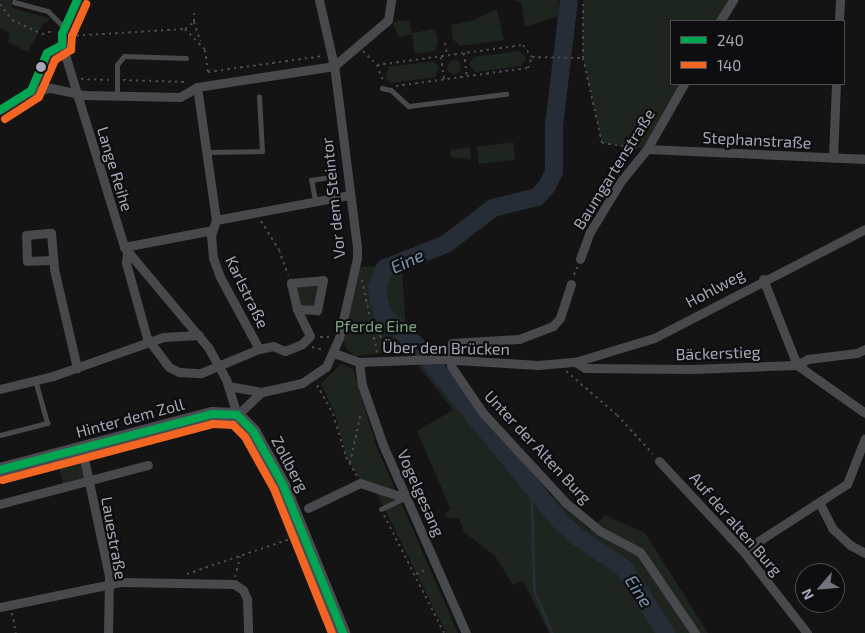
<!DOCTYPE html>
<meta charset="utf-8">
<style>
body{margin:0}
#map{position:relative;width:865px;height:633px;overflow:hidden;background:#141414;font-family:"Exo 2",sans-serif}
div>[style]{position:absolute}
.green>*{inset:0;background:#1e241e}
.round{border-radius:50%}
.stream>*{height:3px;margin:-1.5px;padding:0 1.5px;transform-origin:1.5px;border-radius:1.5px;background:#272d36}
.river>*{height:18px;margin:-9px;padding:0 9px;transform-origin:9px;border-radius:9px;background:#272d36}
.path>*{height:2px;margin-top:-1px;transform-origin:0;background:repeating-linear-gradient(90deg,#4a4a4f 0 2.5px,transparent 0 6.5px)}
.service>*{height:4.5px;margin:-2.25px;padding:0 2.25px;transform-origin:2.25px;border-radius:2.25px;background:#48494d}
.minor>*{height:9px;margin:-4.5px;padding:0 4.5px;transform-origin:4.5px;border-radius:4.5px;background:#48494d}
.primary>*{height:14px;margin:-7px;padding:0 7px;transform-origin:7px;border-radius:7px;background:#4a4b4f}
.bus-1>*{height:8px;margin:-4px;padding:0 4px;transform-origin:4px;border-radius:4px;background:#00a651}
.bus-2>*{height:8px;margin:-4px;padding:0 4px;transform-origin:4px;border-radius:4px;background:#f26522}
.dots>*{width:14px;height:14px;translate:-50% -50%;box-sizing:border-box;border:2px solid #0e0e10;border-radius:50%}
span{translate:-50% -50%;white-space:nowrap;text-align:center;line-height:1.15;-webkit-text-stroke:4.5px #0e0e10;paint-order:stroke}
.street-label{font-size:16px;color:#a4a8b6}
.park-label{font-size:16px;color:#7aa27f}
.water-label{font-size:18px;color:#7994b2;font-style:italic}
.legend{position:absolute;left:670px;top:20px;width:175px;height:65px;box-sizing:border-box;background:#0e0e10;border:1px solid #4a4c52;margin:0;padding:6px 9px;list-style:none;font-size:15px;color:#a4a8b6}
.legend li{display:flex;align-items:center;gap:10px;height:25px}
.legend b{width:25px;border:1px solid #4a4c52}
.north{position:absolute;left:795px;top:563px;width:50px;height:50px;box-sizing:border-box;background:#0e0e10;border:1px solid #4a4c52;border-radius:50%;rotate:243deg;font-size:14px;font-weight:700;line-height:20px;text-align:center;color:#a4a8b6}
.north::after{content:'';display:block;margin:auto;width:18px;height:22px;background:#72747d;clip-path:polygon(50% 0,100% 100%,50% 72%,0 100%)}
</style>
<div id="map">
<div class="green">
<div style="clip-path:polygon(0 0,11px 0,12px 8px,51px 19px,43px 24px,28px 52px,8px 42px,10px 33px,0 28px)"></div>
<div style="clip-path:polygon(515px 0,559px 0,558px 16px,525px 27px,521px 2px)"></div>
<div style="clip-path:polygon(583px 0,733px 0,720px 21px,671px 21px,671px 84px,684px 84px,647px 149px,602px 143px,583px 58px)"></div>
<div style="clip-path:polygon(497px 9px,504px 40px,459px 46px,453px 39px,451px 25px,471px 21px)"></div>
<div style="clip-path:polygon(397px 21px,409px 21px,412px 33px,435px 29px,438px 42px,435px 51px,415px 54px,412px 34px,399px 37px,393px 24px)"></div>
<div style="clip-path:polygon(520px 51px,526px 59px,521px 66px,475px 72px,469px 65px,473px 57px)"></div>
<div class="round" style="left:447px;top:60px;width:14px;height:14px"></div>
<div style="clip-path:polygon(433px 61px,439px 67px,435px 77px,391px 83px,385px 78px,389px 67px)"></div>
<div style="clip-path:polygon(513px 142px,515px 160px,479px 164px,477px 147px)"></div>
<div style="clip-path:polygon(470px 147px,471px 159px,451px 157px,450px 150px)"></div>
<div style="clip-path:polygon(402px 265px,407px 351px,355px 356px,345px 347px,343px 337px,358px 267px)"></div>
<div style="clip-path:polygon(319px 284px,315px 308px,299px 306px,295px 286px)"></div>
<div style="clip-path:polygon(341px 364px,353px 369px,377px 448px,458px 633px,446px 633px,372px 484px,360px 479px,347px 458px,334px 411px,321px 384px)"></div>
<div style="clip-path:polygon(440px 365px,481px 418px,543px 488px,590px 530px,605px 515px,645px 533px,708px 633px,549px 633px,523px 581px,513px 585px,495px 556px,464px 532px,459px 519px,444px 517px,450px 508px,417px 431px,453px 410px,418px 366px)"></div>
<div style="clip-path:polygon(80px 454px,86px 477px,63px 484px,57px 461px)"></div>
</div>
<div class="stream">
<div style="left:531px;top:485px;width:106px;rotate:88.4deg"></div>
<div style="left:534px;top:591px;width:46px;rotate:66.8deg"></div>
</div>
<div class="river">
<div style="left:569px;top:0;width:126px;rotate:96.8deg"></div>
<div style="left:554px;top:125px;width:47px;rotate:90deg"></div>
<div style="left:554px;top:172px;width:16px;rotate:117deg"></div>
<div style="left:547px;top:186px;width:15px;rotate:132deg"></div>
<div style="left:537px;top:197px;width:45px;rotate:166deg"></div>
<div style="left:493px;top:208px;width:59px;rotate:142.5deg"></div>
<div style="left:446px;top:244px;width:66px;rotate:158.5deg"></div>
<div style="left:385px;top:268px;width:22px;rotate:112deg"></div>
<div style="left:377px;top:288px;width:13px;rotate:81deg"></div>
<div style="left:379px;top:301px;width:14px;rotate:73deg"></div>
<div style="left:383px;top:314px;width:48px;rotate:43.3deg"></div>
<div style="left:418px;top:347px;width:225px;rotate:50.8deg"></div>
<div style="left:560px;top:521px;width:25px;rotate:42deg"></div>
<div style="left:579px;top:538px;width:54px;rotate:33.7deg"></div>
<div style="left:624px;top:568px;width:77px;rotate:57.1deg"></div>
</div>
<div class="path">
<div style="left:0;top:4px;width:20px;rotate:53deg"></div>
<div style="left:12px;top:20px;width:33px;rotate:25deg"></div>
<div style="left:42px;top:34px;width:11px;rotate:-15deg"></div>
<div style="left:194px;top:22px;width:20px;rotate:72deg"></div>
<div style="left:185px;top:29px;width:11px;rotate:-38deg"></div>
<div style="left:194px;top:22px;width:11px;rotate:-90deg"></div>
<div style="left:70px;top:36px;width:115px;rotate:-3.5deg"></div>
<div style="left:185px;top:29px;width:29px;rotate:46deg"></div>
<div style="left:205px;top:50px;width:22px;rotate:82deg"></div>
<div style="left:208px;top:72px;width:116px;rotate:-7.9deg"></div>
<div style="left:445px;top:43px;width:12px;rotate:81deg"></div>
<div style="left:363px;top:51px;width:20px;rotate:45deg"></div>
<div style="left:377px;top:65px;width:147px;rotate:-7.8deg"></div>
<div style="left:523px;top:45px;width:15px;rotate:53deg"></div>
<div style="left:464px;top:53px;width:23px;rotate:83deg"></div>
<div style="left:441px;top:57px;width:22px;rotate:82deg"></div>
<div style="left:532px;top:57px;width:51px;rotate:1.1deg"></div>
<div style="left:583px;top:58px;width:58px;rotate:-90deg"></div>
<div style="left:583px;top:58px;width:87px;rotate:77.4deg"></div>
<div style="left:602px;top:143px;width:35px;rotate:8deg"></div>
<div style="left:377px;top:65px;width:17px;rotate:69deg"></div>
<div style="left:81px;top:79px;width:30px;rotate:2deg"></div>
<div style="left:123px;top:80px;width:63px;rotate:1.8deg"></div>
<div style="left:396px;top:86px;width:133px;rotate:-7.8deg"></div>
<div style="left:528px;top:68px;width:12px;rotate:-70deg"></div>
<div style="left:261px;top:221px;width:34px;rotate:58deg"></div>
<div style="left:279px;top:250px;width:27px;rotate:70deg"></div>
<div style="left:574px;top:275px;width:10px;rotate:-66deg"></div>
<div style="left:362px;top:280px;width:74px;rotate:78.2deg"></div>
<div style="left:374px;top:332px;width:33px;rotate:35deg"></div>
<div style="left:320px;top:337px;width:10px"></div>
<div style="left:312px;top:347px;width:12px;rotate:14deg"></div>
<div style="left:566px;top:371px;width:67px;rotate:40.8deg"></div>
<div style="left:617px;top:415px;width:53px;rotate:47.3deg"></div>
<div style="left:317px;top:385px;width:33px;rotate:61deg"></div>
<div style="left:333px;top:414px;width:45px;rotate:73.2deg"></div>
<div style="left:346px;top:457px;width:22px;rotate:60deg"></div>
<div style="left:350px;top:463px;width:52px;rotate:-77.8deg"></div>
<div style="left:384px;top:515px;width:132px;rotate:63deg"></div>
<div style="left:187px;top:574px;width:112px;rotate:-18.8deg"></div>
<div style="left:416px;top:574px;width:12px;rotate:-24deg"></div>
<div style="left:235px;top:577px;width:21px;rotate:-76deg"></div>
<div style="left:12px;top:613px;width:20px;rotate:79deg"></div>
</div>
<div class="service">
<div style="left:14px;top:2px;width:35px;rotate:15deg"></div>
<div style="left:48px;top:11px;width:23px;rotate:45deg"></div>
<div style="left:382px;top:88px;width:9px;rotate:13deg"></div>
<div style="left:391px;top:90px;width:24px;rotate:42deg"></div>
<div style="left:409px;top:106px;width:98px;rotate:-7.1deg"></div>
<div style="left:117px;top:95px;width:30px;rotate:-90deg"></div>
<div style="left:117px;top:65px;width:11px;rotate:-52deg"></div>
<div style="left:124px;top:56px;width:62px;rotate:1.8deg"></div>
<div style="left:207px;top:152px;width:55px;rotate:-1deg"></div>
<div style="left:262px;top:151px;width:54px;rotate:-93.2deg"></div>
<div style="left:315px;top:200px;width:20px;rotate:-101deg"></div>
<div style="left:311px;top:180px;width:18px;rotate:-9deg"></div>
<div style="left:0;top:435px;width:49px;rotate:-14.3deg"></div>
<div style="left:47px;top:423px;width:45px;rotate:-105.6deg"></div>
<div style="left:381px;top:509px;width:26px;rotate:-25deg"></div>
</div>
<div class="minor">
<div style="left:77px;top:0;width:37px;rotate:114deg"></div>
<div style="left:62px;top:34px;width:11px;rotate:90deg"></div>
<div style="left:62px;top:45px;width:211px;rotate:72.9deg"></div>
<div style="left:124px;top:247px;width:131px;rotate:50deg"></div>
<div style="left:208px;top:347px;width:37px;rotate:61deg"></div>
<div style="left:226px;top:379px;width:38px;rotate:73deg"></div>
<div style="left:237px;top:415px;width:34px;rotate:-43deg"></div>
<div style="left:720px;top:21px;width:25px;rotate:-58deg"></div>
<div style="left:839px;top:21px;width:21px;rotate:-87deg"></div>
<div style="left:31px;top:91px;width:20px;rotate:-9deg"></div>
<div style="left:51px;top:88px;width:34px;rotate:12deg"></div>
<div style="left:84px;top:95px;width:96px;rotate:1.2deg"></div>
<div style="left:180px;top:97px;width:20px;rotate:-30deg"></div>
<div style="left:197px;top:87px;width:139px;rotate:-8.7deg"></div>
<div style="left:334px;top:66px;width:71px;rotate:-40.4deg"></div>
<div style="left:388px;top:20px;width:20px;rotate:-81deg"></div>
<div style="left:0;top:110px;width:36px;rotate:-32deg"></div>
<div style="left:31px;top:91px;width:41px;rotate:-67.2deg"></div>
<div style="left:47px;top:53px;width:17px;rotate:-28deg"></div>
<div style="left:647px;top:149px;width:218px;rotate:2.6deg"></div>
<div style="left:833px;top:158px;width:74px;rotate:-87.7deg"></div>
<div style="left:216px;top:220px;width:135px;rotate:-10.6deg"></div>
<div style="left:124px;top:247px;width:90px;rotate:-10.9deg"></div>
<div style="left:127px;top:253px;width:10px;rotate:96deg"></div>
<div style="left:126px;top:263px;width:78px;rotate:74.4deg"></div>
<div style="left:147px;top:338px;width:36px;rotate:53deg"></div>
<div style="left:169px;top:367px;width:11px;rotate:27deg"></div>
<div style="left:179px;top:372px;width:22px;rotate:3deg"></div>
<div style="left:201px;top:373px;width:63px;rotate:-22.5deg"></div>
<div style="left:259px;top:349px;width:82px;rotate:-118.4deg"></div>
<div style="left:220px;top:277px;width:20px;rotate:-110deg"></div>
<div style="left:213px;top:258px;width:22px;rotate:-95deg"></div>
<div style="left:211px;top:236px;width:17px;rotate:-73deg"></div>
<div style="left:216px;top:220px;width:134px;rotate:-98.1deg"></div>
<div style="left:580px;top:259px;width:29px;rotate:-70deg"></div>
<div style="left:590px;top:232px;width:60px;rotate:-58.7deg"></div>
<div style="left:621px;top:181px;width:41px;rotate:-50.9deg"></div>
<div style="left:647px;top:149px;width:75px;rotate:-60.4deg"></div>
<div style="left:52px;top:260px;width:25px;rotate:178deg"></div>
<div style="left:27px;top:261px;width:26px;rotate:-92deg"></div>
<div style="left:26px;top:235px;width:25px;rotate:-5deg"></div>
<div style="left:51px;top:233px;width:36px;rotate:85deg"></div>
<div style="left:54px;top:269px;width:102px;rotate:76.9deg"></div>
<div style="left:763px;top:279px;width:92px;rotate:68.4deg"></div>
<div style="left:571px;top:284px;width:36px;rotate:108deg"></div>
<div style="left:560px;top:318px;width:11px;rotate:131deg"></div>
<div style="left:553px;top:326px;width:36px;rotate:159deg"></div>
<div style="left:519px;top:339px;width:67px;rotate:176.6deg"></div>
<div style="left:452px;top:343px;width:23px;rotate:92deg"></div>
<div style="left:451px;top:366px;width:57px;rotate:55.8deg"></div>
<div style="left:483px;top:413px;width:121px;rotate:47.3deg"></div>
<div style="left:565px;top:502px;width:45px;rotate:39.6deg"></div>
<div style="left:600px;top:531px;width:45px;rotate:27.7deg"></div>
<div style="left:640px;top:552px;width:98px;rotate:55.8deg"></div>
<div style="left:259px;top:349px;width:14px;rotate:-12deg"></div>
<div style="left:273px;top:346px;width:13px;rotate:23deg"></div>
<div style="left:285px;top:351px;width:18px;rotate:-22deg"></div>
<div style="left:302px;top:344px;width:11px;rotate:-45deg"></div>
<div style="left:310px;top:336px;width:30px;rotate:-116deg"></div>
<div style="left:297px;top:309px;width:27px;rotate:-103deg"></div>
<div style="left:291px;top:283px;width:32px;rotate:-5deg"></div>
<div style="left:323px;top:280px;width:31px;rotate:101deg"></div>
<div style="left:317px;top:310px;width:20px;rotate:-177deg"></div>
<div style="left:334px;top:353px;width:27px;rotate:20deg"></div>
<div style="left:359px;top:362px;width:81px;rotate:-2.1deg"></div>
<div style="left:440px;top:359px;width:98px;rotate:3.5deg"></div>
<div style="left:538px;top:365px;width:37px;rotate:-5deg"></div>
<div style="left:575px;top:362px;width:12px;rotate:31deg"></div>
<div style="left:585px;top:368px;width:107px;rotate:0.5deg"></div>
<div style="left:692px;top:369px;width:105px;rotate:-2.2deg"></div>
<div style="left:797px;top:365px;width:83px;rotate:35.2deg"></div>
<div style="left:359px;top:362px;width:23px;rotate:83deg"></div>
<div style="left:362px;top:385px;width:64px;rotate:70.7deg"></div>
<div style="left:383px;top:445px;width:206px;rotate:66.2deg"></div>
<div style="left:575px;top:362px;width:83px;rotate:-16.9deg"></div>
<div style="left:654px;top:338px;width:237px;rotate:-27.3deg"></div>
<div style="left:797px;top:365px;width:13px;rotate:-29deg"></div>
<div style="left:808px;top:359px;width:49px;rotate:-7deg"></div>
<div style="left:857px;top:353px;width:9px;rotate:-27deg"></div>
<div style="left:228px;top:386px;width:35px;rotate:10deg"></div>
<div style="left:262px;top:392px;width:41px;rotate:-12.7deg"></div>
<div style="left:302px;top:383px;width:29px;rotate:-34deg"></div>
<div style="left:326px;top:367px;width:32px;rotate:-66deg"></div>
<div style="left:339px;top:338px;width:82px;rotate:-77.3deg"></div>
<div style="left:357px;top:258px;width:11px;rotate:-90deg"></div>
<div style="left:357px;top:247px;width:182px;rotate:-97.2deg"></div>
<div style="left:334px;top:66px;width:68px;rotate:-102.8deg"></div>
<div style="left:0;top:389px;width:55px;rotate:-13.8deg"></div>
<div style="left:53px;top:376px;width:117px;rotate:-19.5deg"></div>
<div style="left:163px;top:337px;width:36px;rotate:-3deg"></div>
<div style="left:82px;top:449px;width:130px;rotate:78deg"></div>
<div style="left:109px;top:576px;width:57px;rotate:91deg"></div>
<div style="left:659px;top:461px;width:123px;rotate:47deg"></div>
<div style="left:743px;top:551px;width:104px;rotate:52deg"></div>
<div style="left:819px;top:502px;width:30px;rotate:63deg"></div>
<div style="left:833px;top:529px;width:23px;rotate:43deg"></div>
<div style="left:850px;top:545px;width:17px;rotate:28deg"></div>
<div style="left:0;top:504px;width:153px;rotate:-14.8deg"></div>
<div style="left:308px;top:508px;width:58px;rotate:-25.7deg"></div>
<div style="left:360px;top:483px;width:48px;rotate:18.1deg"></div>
<div style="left:743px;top:551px;width:124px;rotate:-32.8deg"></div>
<div style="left:847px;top:484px;width:49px;rotate:-68.6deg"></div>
<div style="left:0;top:607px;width:124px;rotate:-11.7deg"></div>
<div style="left:121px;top:582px;width:113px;rotate:1deg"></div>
<div style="left:234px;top:584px;width:11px;rotate:34deg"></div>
<div style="left:243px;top:590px;width:10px;rotate:66deg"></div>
<div style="left:247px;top:599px;width:34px;rotate:88deg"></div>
</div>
<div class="primary">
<div style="left:0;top:470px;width:219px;rotate:-14.8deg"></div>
<div style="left:212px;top:414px;width:25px;rotate:2deg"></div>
<div style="left:237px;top:415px;width:23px;rotate:45deg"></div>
<div style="left:253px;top:431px;width:62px;rotate:60.9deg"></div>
<div style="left:283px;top:485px;width:160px;rotate:67.9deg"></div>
</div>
<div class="bus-1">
<div style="left:0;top:110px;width:36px;rotate:-32deg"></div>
<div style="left:31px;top:91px;width:41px;rotate:-67.2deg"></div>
<div style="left:47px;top:53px;width:17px;rotate:-28deg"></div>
<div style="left:62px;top:45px;width:11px;rotate:-90deg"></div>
<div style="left:62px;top:34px;width:37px;rotate:-66deg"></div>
<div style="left:0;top:470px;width:219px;rotate:-14.8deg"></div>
<div style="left:212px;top:414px;width:25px;rotate:2deg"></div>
<div style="left:237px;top:415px;width:23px;rotate:45deg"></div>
<div style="left:253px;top:431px;width:62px;rotate:60.9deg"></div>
<div style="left:283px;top:485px;width:160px;rotate:67.9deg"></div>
</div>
<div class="bus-2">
<div style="left:5px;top:119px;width:40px;rotate:-32.9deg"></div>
<div style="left:39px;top:97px;width:40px;rotate:-66.6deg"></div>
<div style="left:55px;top:60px;width:19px;rotate:-32deg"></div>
<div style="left:71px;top:50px;width:14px;rotate:-86deg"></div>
<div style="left:72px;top:36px;width:35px;rotate:-66deg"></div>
<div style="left:3px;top:480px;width:217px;rotate:-14.9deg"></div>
<div style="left:213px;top:424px;width:20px;rotate:3deg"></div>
<div style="left:233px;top:425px;width:17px;rotate:45deg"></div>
<div style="left:245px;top:437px;width:60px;rotate:60.9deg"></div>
<div style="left:274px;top:489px;width:155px;rotate:68.1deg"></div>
</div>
<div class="dots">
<div style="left:41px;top:67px;background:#a4a8b6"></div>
</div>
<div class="street-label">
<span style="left:757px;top:140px;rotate:3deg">Stephanstraße</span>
<span style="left:115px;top:169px;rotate:73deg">Lange Reihe</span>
<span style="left:614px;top:169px;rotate:-58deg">Baumgartenstraße</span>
<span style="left:333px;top:198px;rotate:-96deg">Vor dem Steintor</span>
<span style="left:715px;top:288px;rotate:-28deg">Hohlweg</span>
<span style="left:247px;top:292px;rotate:64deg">Karlstraße</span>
<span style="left:446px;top:348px;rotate:1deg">Über den Brücken</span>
<span style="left:718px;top:353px;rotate:-2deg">Bäckerstieg</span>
<span style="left:130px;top:418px;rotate:-15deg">Hinter dem Zoll</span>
<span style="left:538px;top:447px;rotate:47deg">Unter der Alten Burg</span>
<span style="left:290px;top:464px;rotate:62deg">Zollberg</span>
<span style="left:421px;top:493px;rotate:66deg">Vogelgesang</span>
<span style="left:736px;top:524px;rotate:49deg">Auf der alten Burg</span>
<span style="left:114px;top:538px;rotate:80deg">Lauestraße</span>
</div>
<div class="park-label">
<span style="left:376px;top:326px">Pferde Eine</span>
</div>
<div class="water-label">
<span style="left:407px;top:261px;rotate:-25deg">Eine</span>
<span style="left:639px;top:591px;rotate:57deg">Eine</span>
</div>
<ul class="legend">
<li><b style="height:6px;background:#00a651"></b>240</li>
<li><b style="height:6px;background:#f26522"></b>140</li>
</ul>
<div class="north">N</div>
</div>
